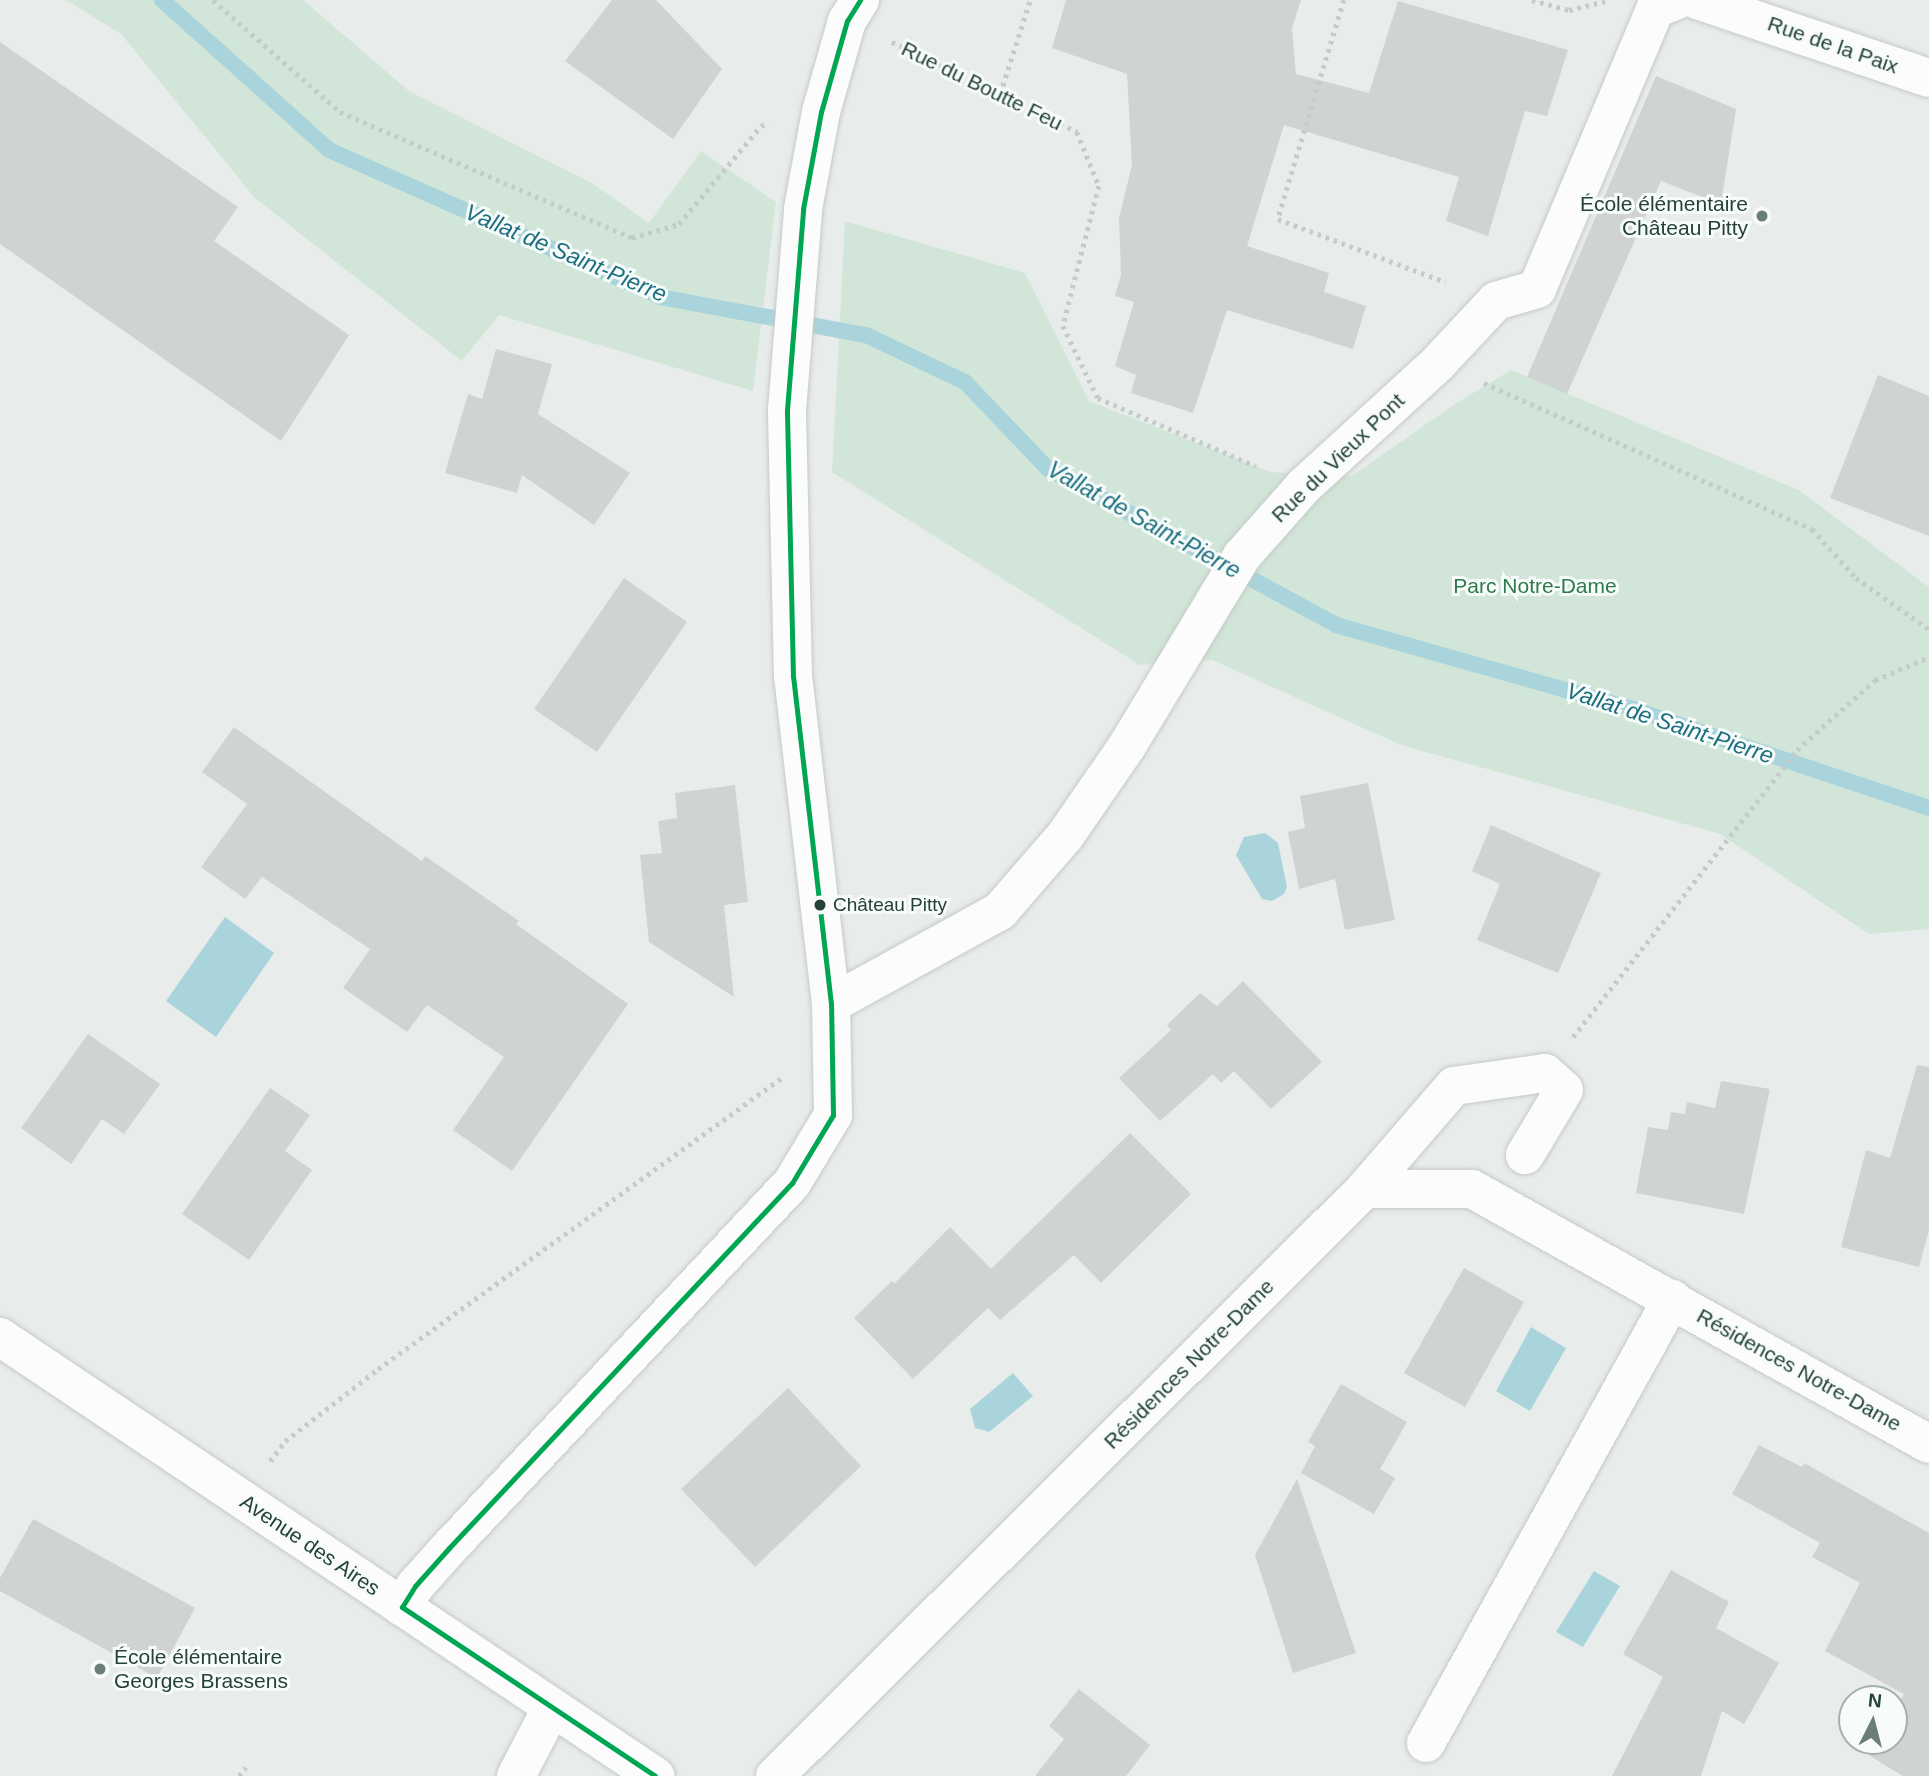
<!DOCTYPE html>
<meta charset="utf-8">
<style>
body{margin:0}
#map{position:relative;width:1929px;height:1776px;overflow:hidden;background:#e8edeb;font-family:Arial,sans-serif}
div>[style]{position:absolute}
.green>*{inset:0;background:#d1e6d8}
.water>*{inset:0;background:#a9d4db}
.stream>*{height:16px;margin:-8px;padding:0 8px;transform-origin:8px;border-radius:8px;background:#a9d4db}
.building>*{inset:0;background:#cfd4d2}
.path>*{height:4.5px;margin-top:-2.25px;transform-origin:0;background:repeating-linear-gradient(90deg,#c3ccca 0 3.5px,transparent 0 8.5px)}
.roads{filter:drop-shadow(0 0 2px #c5cac8) drop-shadow(0 0 2px #c5cac8)}
.minor>*{height:38px;margin:-19px;padding:0 19px;transform-origin:19px;border-radius:19px;background:#fcfcfc}
.bus-1>*{height:5px;margin:-2.5px;padding:0 2.5px;transform-origin:2.5px;border-radius:2.5px;background:#00a651}
.dots>*{width:19px;height:19px;translate:-50% -50%;box-sizing:border-box;border:4px solid #f7fbf9;border-radius:50%}
span{translate:-50% -50%;white-space:nowrap;text-align:center;line-height:1.15;-webkit-text-stroke:6px #f7fbf9;paint-order:stroke}
.bus-label{font-size:19px;color:#24423a}
.left{translate:0 -50%;text-align:left}
.street-label{font-size:21px;color:#24423a}
.poi-label{font-size:21px;color:#24423a}
.right{translate:-100% -50%;text-align:right}
.park-label{font-size:21px;color:#2d7a4b}
.water-label{font-size:23px;color:#1c6f80;font-style:italic}
.north{position:absolute;left:1838px;top:1685px;width:70px;height:70px;box-sizing:border-box;background:#f7fbf9;border:2px solid #a3b1ad;border-radius:50%;rotate:6deg;font-size:19px;font-weight:700;line-height:28px;text-align:center;color:#24423a}
.north::after{content:'';display:block;margin:auto;width:24px;height:32px;background:#697e78;clip-path:polygon(50% 0,100% 100%,50% 72%,0 100%)}
</style>
<div id="map">
<div class="green">
<div style="clip-path:polygon(66px 0,303px 0,409px 91px,592px 183px,649px 223px,701px 151px,776px 202px,753px 391px,499px 315px,462px 361px,255px 198px,121px 34px)"></div>
<div style="clip-path:polygon(845px 221px,1025px 273px,1089px 401px,1271px 472px,1352px 476px,1452px 406px,1511px 370px,1799px 490px,1929px 587px,1929px 929px,1869px 934px,1720px 834px,1401px 745px,1212px 660px,1140px 665px,832px 472px)"></div>
</div>
<div class="water">
<div style="clip-path:polygon(1265px 833px,1278px 843px,1287px 887px,1284px 894px,1272px 901px,1262px 899px,1236px 855px,1244px 837px)"></div>
<div style="clip-path:polygon(225px 917px,274px 953px,216px 1037px,166px 1001px)"></div>
<div style="clip-path:polygon(1531px 1327px,1566px 1348px,1530px 1411px,1496px 1391px)"></div>
<div style="clip-path:polygon(1013px 1373px,1033px 1396px,989px 1432px,975px 1428px,970px 1409px)"></div>
<div style="clip-path:polygon(1594px 1571px,1620px 1586px,1583px 1647px,1556px 1632px)"></div>
</div>
<div class="stream">
<div style="left:162px;top:0;width:224px;rotate:41.9deg"></div>
<div style="left:329px;top:150px;width:362px;rotate:23.9deg"></div>
<div style="left:660px;top:297px;width:209px;rotate:10.5deg"></div>
<div style="left:866px;top:335px;width:110px;rotate:25.4deg"></div>
<div style="left:965px;top:382px;width:120px;rotate:46.3deg"></div>
<div style="left:1048px;top:469px;width:328px;rotate:28.4deg"></div>
<div style="left:1336px;top:625px;width:309px;rotate:15.8deg"></div>
<div style="left:1633px;top:709px;width:312px;rotate:18.5deg"></div>
</div>
<div class="building">
<div style="clip-path:polygon(612px 0,656px 0,722px 69px,673px 139px,565px 61px)"></div>
<div style="clip-path:polygon(1066px 0,1301px 0,1292px 28px,1296px 74px,1369px 93px,1398px 1px,1568px 50px,1547px 116px,1525px 111px,1488px 236px,1446px 221px,1459px 177px,1284px 125px,1247px 246px,1329px 273px,1324px 292px,1366px 306px,1353px 349px,1227px 310px,1193px 413px,1131px 393px,1136px 375px,1115px 366px,1134px 302px,1115px 296px,1121px 275px,1119px 218px,1132px 165px,1127px 74px,1052px 48px)"></div>
<div style="clip-path:polygon(0 42px,238px 207px,214px 241px,349px 335px,281px 441px,0 244px)"></div>
<div style="clip-path:polygon(1656px 76px,1736px 109px,1721px 204px,1661px 181px,1567px 394px,1527px 377px)"></div>
<div style="clip-path:polygon(496px 349px,552px 364px,538px 414px,630px 473px,594px 525px,522px 475px,517px 493px,445px 473px,468px 394px,482px 399px)"></div>
<div style="clip-path:polygon(1878px 375px,1929px 396px,1929px 536px,1830px 498px)"></div>
<div style="clip-path:polygon(624px 578px,687px 622px,597px 752px,534px 709px)"></div>
<div style="clip-path:polygon(234px 727px,422px 861px,425px 856px,519px 921px,516px 924px,628px 1004px,512px 1171px,453px 1130px,504px 1057px,427px 1005px,407px 1032px,343px 988px,370px 949px,262px 877px,245px 899px,201px 867px,247px 804px,202px 772px)"></div>
<div style="clip-path:polygon(1368px 783px,1395px 920px,1345px 930px,1335px 879px,1299px 889px,1288px 832px,1305px 828px,1300px 796px)"></div>
<div style="clip-path:polygon(735px 785px,748px 902px,724px 905px,734px 997px,649px 942px,640px 855px,662px 853px,658px 821px,677px 818px,675px 793px)"></div>
<div style="clip-path:polygon(1491px 825px,1601px 873px,1558px 973px,1477px 940px,1500px 884px,1472px 871px)"></div>
<div style="clip-path:polygon(1243px 981px,1322px 1062px,1271px 1109px,1234px 1071px,1221px 1083px,1213px 1074px,1160px 1121px,1119px 1078px,1171px 1030px,1167px 1025px,1200px 993px,1217px 1006px)"></div>
<div style="clip-path:polygon(88px 1034px,160px 1084px,124px 1134px,102px 1119px,71px 1164px,21px 1128px)"></div>
<div style="clip-path:polygon(1917px 1065px,1929px 1067px,1929px 1230px,1919px 1267px,1841px 1247px,1866px 1150px,1890px 1158px)"></div>
<div style="clip-path:polygon(1721px 1081px,1770px 1089px,1744px 1214px,1636px 1193px,1648px 1127px,1668px 1130px,1671px 1112px,1685px 1114px,1687px 1102px,1715px 1108px)"></div>
<div style="clip-path:polygon(270px 1088px,310px 1115px,285px 1151px,312px 1170px,249px 1260px,182px 1214px)"></div>
<div style="clip-path:polygon(1130px 1133px,1191px 1194px,1101px 1283px,1074px 1255px,1000px 1320px,988px 1308px,913px 1379px,854px 1318px,892px 1281px,894px 1284px,950px 1227px,991px 1269px)"></div>
<div style="clip-path:polygon(1464px 1268px,1524px 1302px,1465px 1407px,1404px 1373px)"></div>
<div style="clip-path:polygon(1341px 1384px,1407px 1422px,1380px 1469px,1395px 1478px,1374px 1514px,1301px 1473px,1315px 1446px,1308px 1442px)"></div>
<div style="clip-path:polygon(788px 1388px,861px 1466px,755px 1567px,681px 1489px)"></div>
<div style="clip-path:polygon(1759px 1445px,1802px 1467px,1804px 1463px,1929px 1533px,1929px 1776px,1903px 1776px,1870px 1756px,1879px 1741px,1894px 1741px,1894px 1713px,1904px 1694px,1825px 1651px,1860px 1583px,1812px 1557px,1820px 1543px,1732px 1494px)"></div>
<div style="clip-path:polygon(1297px 1479px,1356px 1653px,1293px 1673px,1255px 1555px)"></div>
<div style="clip-path:polygon(33px 1519px,195px 1608px,157px 1678px,0 1591px,0 1578px)"></div>
<div style="clip-path:polygon(1671px 1570px,1729px 1602px,1716px 1628px,1779px 1663px,1744px 1724px,1722px 1711px,1701px 1776px,1612px 1776px,1663px 1677px,1623px 1654px)"></div>
<div style="clip-path:polygon(1079px 1689px,1150px 1745px,1126px 1776px,1035px 1776px,1064px 1739px,1049px 1726px)"></div>
</div>
<div class="path">
<div style="left:213px;top:0;width:169px;rotate:41.4deg"></div>
<div style="left:340px;top:112px;width:318px;rotate:23.3deg"></div>
<div style="left:632px;top:238px;width:49px;rotate:-16.6deg"></div>
<div style="left:679px;top:224px;width:128px;rotate:-50.1deg"></div>
<div style="left:761px;top:126px;width:8px;rotate:-23deg"></div>
<div style="left:1344px;top:0;width:229px;rotate:106.8deg"></div>
<div style="left:1278px;top:219px;width:179px;rotate:20.6deg"></div>
<div style="left:1532px;top:0;width:38px;rotate:15deg"></div>
<div style="left:1569px;top:10px;width:37px;rotate:-14deg"></div>
<div style="left:892px;top:42px;width:206px;rotate:25.9deg"></div>
<div style="left:1077px;top:132px;width:58px;rotate:67.8deg"></div>
<div style="left:1099px;top:186px;width:145px;rotate:104.4deg"></div>
<div style="left:1063px;top:326px;width:80px;rotate:64.1deg"></div>
<div style="left:1098px;top:398px;width:172px;rotate:23.3deg"></div>
<div style="left:1000px;top:94px;width:99px;rotate:-72.3deg"></div>
<div style="left:1484px;top:383px;width:359px;rotate:24deg"></div>
<div style="left:1812px;top:529px;width:66px;rotate:48.1deg"></div>
<div style="left:1856px;top:578px;width:89px;rotate:34.9deg"></div>
<div style="left:1573px;top:1037px;width:364px;rotate:-52deg"></div>
<div style="left:1797px;top:750px;width:105px;rotate:-41.9deg"></div>
<div style="left:1875px;top:680px;width:59px;rotate:-23.1deg"></div>
<div style="left:270px;top:1461px;width:25px;rotate:-53deg"></div>
<div style="left:285px;top:1441px;width:118px;rotate:-37.7deg"></div>
<div style="left:378px;top:1369px;width:499px;rotate:-35.8deg"></div>
<div style="left:239px;top:1776px;width:11px;rotate:-52deg"></div>
</div>
<div class="roads">
<div class="minor">
<div style="left:1697px;top:0;width:245px;rotate:18.6deg"></div>
<div style="left:831px;top:1004px;width:193px;rotate:-28.8deg"></div>
<div style="left:1000px;top:911px;width:99px;rotate:-49.1deg"></div>
<div style="left:1065px;top:836px;width:109px;rotate:-55.4deg"></div>
<div style="left:1127px;top:746px;width:222px;rotate:-58.8deg"></div>
<div style="left:1242px;top:556px;width:94px;rotate:-48.5deg"></div>
<div style="left:1304px;top:486px;width:182px;rotate:-42.5deg"></div>
<div style="left:1438px;top:363px;width:85px;rotate:-46.9deg"></div>
<div style="left:1496px;top:301px;width:43px;rotate:-16.3deg"></div>
<div style="left:1537px;top:289px;width:304px;rotate:-67.1deg"></div>
<div style="left:1655px;top:9px;width:24px;rotate:-22deg"></div>
<div style="left:1365px;top:1189px;width:136px;rotate:-49.2deg"></div>
<div style="left:1454px;top:1086px;width:92px;rotate:-8.1deg"></div>
<div style="left:1545px;top:1073px;width:25px;rotate:42deg"></div>
<div style="left:1564px;top:1090px;width:76px;rotate:121deg"></div>
<div style="left:0;top:1337px;width:789px;rotate:33.83deg"></div>
<div style="left:402px;top:1607px;width:25px;rotate:-58deg"></div>
<div style="left:415px;top:1586px;width:51px;rotate:-48.2deg"></div>
<div style="left:449px;top:1548px;width:501px;rotate:-46.78deg"></div>
<div style="left:792px;top:1183px;width:79px;rotate:-58.9deg"></div>
<div style="left:833px;top:1115px;width:111px;rotate:-91deg"></div>
<div style="left:831px;top:1004px;width:329px;rotate:-96.6deg"></div>
<div style="left:793px;top:677px;width:267px;rotate:-91.3deg"></div>
<div style="left:787px;top:410px;width:202px;rotate:-85.4deg"></div>
<div style="left:803px;top:209px;width:99px;rotate:-79.5deg"></div>
<div style="left:821px;top:112px;width:95px;rotate:-74.1deg"></div>
<div style="left:847px;top:21px;width:25px;rotate:-58deg"></div>
<div style="left:1426px;top:1743px;width:508px;rotate:-61.01deg"></div>
<div style="left:516px;top:1776px;width:76px;rotate:-62.4deg"></div>
<div style="left:775px;top:1776px;width:832px;rotate:-44.85deg"></div>
<div style="left:1365px;top:1189px;width:107px"></div>
<div style="left:1472px;top:1189px;width:523px;rotate:29.16deg"></div>
</div>
</div>
<div class="bus-1">
<div style="left:402px;top:1607px;width:25px;rotate:-58deg"></div>
<div style="left:415px;top:1586px;width:51px;rotate:-48.2deg"></div>
<div style="left:449px;top:1548px;width:501px;rotate:-46.78deg"></div>
<div style="left:792px;top:1183px;width:79px;rotate:-58.9deg"></div>
<div style="left:833px;top:1115px;width:111px;rotate:-91deg"></div>
<div style="left:831px;top:1004px;width:329px;rotate:-96.6deg"></div>
<div style="left:793px;top:677px;width:267px;rotate:-91.3deg"></div>
<div style="left:787px;top:410px;width:202px;rotate:-85.4deg"></div>
<div style="left:803px;top:209px;width:99px;rotate:-79.5deg"></div>
<div style="left:821px;top:112px;width:95px;rotate:-74.1deg"></div>
<div style="left:847px;top:21px;width:25px;rotate:-58deg"></div>
<div style="left:402px;top:1607px;width:304px;rotate:33.7deg"></div>
</div>
<div class="dots">
<div style="left:1762px;top:216px;background:#697e78"></div>
<div style="left:820px;top:905px;background:#24423a"></div>
<div style="left:100px;top:1669px;background:#697e78"></div>
</div>
<div class="bus-label">
<span class="left" style="left:833px;top:905px">Château Pitty</span>
</div>
<div class="street-label">
<span style="left:1833px;top:45px;rotate:19deg">Rue de la Paix</span>
<span style="left:982px;top:86px;rotate:26deg">Rue du Boutte Feu</span>
<span style="left:1338px;top:458px;rotate:-44deg">Rue du Vieux Pont</span>
<span style="left:1189px;top:1364px;rotate:-45deg">Résidences Notre-Dame</span>
<span style="left:1799px;top:1370px;rotate:29deg">Résidences Notre-Dame</span>
<span style="left:310px;top:1545px;rotate:34deg">Avenue des Aires</span>
</div>
<div class="poi-label">
<span class="right" style="left:1748px;top:216px">École élémentaire<br>Château Pitty</span>
<span class="left" style="left:114px;top:1669px">École élémentaire<br>Georges Brassens</span>
</div>
<div class="park-label">
<span style="left:1535px;top:586px">Parc Notre-Dame</span>
</div>
<div class="water-label">
<span style="left:566px;top:253px;rotate:23deg">Vallat de Saint-Pierre</span>
<span style="left:1144px;top:520px;rotate:29deg">Vallat de Saint-Pierre</span>
<span style="left:1670px;top:723px;rotate:18deg">Vallat de Saint-Pierre</span>
</div>
<div class="north">N</div>
</div>
